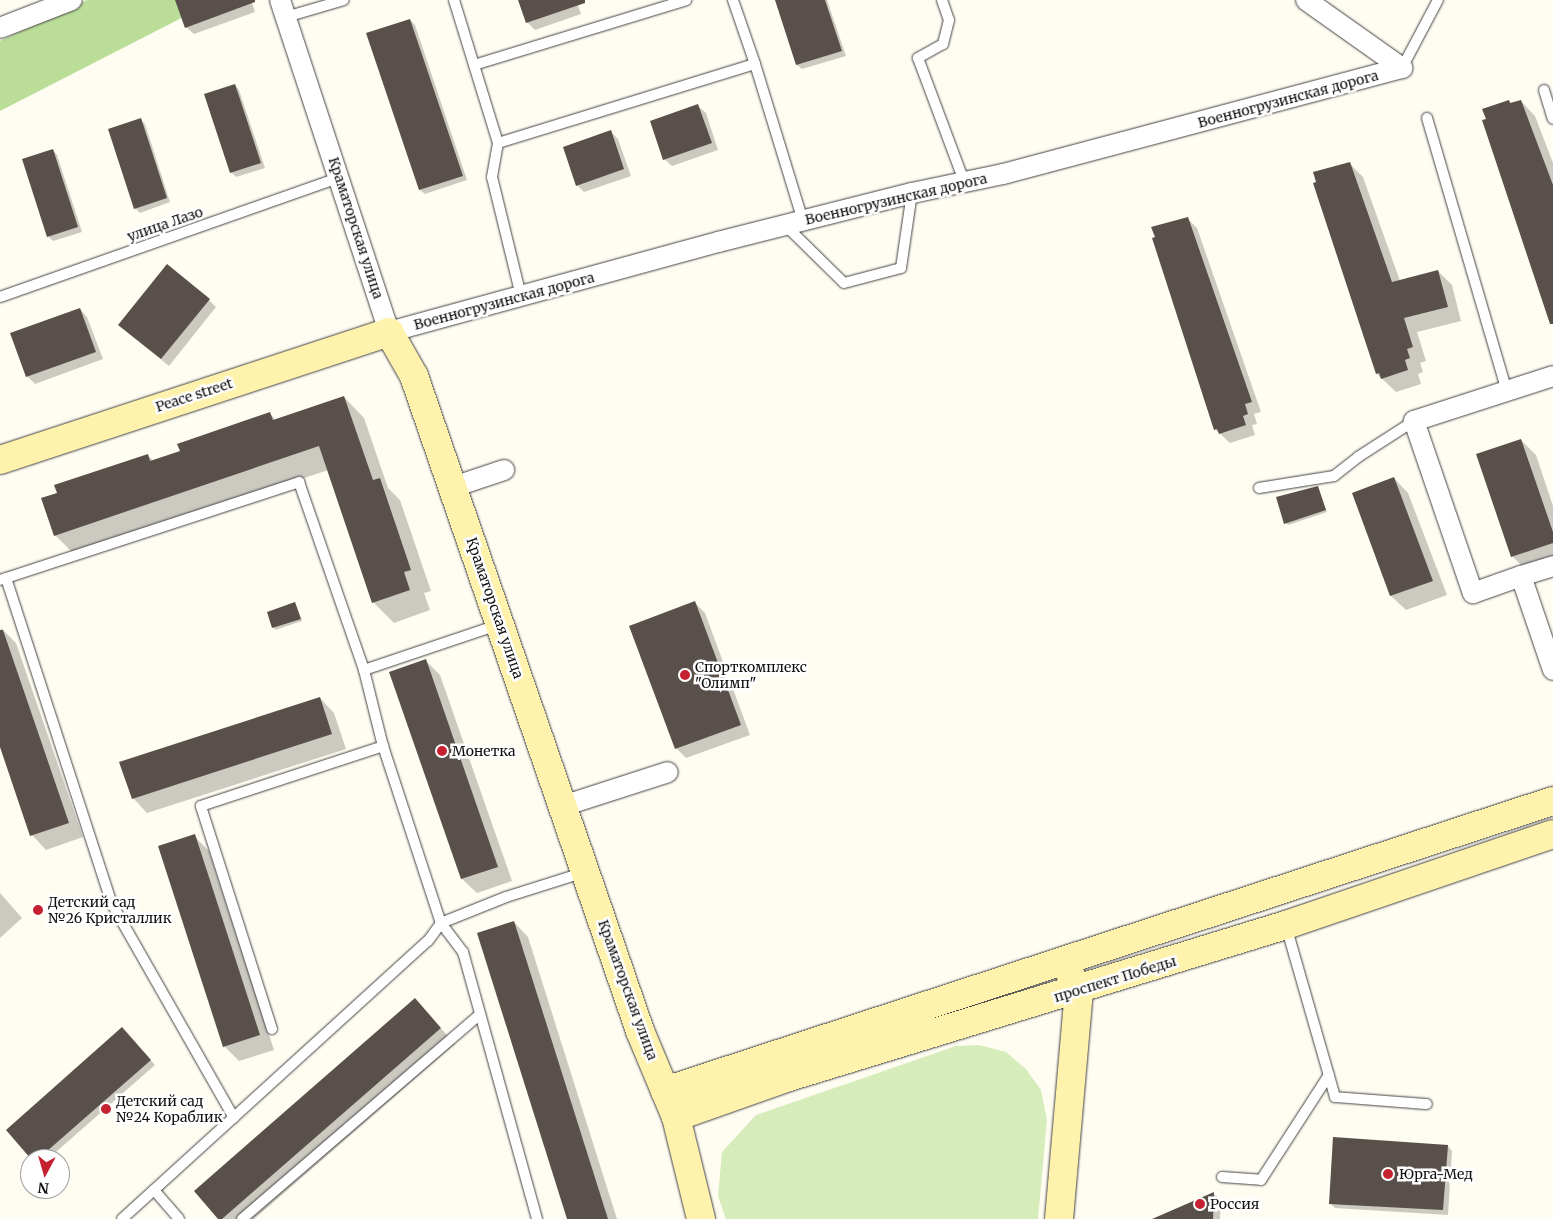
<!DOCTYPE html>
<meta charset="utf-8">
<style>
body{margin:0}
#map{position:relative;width:1553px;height:1219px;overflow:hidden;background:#fffcf2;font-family:Merriweather,serif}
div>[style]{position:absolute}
.green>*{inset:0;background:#d6ecba}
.forest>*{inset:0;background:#badd98}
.shadow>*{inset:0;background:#0003}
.building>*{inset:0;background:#59504b}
.roads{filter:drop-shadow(0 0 1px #434343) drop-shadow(0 0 1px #434343)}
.lane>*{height:10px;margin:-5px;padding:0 5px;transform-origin:5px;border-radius:5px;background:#fff}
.street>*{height:20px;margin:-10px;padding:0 10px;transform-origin:10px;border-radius:10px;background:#fff}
.secondary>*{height:28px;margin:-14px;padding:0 14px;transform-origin:14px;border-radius:14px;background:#fff2ad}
.dots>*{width:14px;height:14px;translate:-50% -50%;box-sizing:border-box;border:2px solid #fff;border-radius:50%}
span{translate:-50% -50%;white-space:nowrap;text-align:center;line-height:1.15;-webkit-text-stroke:5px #fff;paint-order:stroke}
.street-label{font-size:14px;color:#101010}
.poi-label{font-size:14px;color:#101010}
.left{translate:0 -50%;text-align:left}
.north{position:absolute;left:20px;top:1149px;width:50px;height:50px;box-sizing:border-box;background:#fff;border:1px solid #9f9f9f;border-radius:50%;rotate:186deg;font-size:14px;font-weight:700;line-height:20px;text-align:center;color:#101010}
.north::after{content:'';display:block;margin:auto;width:18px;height:22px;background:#c62131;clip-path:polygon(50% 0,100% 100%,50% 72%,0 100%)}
</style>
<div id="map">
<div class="green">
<div style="clip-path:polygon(979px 1045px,1006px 1052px,1026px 1069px,1041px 1090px,1047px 1120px,1038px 1219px,726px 1219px,718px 1196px,722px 1152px,756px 1115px,956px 1046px)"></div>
</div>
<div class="forest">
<div style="clip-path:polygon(87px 0,197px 0,199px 9px,0 111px,0 41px)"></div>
</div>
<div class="shadow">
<div style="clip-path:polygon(177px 0,251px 0,255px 12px,194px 34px,186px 27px)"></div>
<div style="clip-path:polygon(519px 0,576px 0,581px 14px,535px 30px,527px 22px)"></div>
<div style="clip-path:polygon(776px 0,827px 0,846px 56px,802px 69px,797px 65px)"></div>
<div style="clip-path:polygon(410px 20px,415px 25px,467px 180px,425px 194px,420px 190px)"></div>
<div style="clip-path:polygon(235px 85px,239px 90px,265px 168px,236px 177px,231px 172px)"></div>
<div style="clip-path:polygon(1509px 101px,1512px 104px,1521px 101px,1535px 116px,1553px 163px,1553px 318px)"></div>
<div style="clip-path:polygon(698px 106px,706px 113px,718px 150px,672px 166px,664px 159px)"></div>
<div style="clip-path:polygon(140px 119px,145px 124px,170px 202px,140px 213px,135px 208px)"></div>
<div style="clip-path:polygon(611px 132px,618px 139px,631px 176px,584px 192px,577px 185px)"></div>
<div style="clip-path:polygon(53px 150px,57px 155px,82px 232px,53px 241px,48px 236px)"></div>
<div style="clip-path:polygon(1349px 163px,1363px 177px,1400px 281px,1438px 271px,1452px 285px,1461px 321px,1417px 332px,1426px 361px,1420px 363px,1423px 372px,1418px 374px,1421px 384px,1396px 392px,1377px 374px)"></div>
<div style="clip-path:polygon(1187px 218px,1197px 228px,1261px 412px,1254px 414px,1257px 424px,1252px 425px,1255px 435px,1230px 443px,1215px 429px)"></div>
<div style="clip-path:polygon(209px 300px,216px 307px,169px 366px,127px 332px)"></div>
<div style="clip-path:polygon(80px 309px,87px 317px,103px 359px,35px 384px,27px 376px)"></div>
<div style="clip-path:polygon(344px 397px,364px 418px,388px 488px,400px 500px,431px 591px,424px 593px,430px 610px,394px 623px,373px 602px,328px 470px,76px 556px,55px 535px,58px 494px,147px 455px,154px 461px,181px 452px,270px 414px,276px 420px)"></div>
<div style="clip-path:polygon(1521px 440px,1536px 455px,1553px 506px,1553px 563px,1527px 571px,1513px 557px,1478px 455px)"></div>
<div style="clip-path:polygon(1394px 478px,1408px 493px,1447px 595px,1406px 610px,1391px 596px,1353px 493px)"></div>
<div style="clip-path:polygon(1317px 487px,1327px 512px,1288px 525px,1286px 523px)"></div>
<div style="clip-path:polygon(295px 603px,302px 621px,275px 630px,268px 613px)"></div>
<div style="clip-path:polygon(695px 603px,705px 613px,750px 735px,686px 758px,676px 748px)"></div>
<div style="clip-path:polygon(1px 628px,16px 643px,83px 837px,46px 850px,32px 835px,0 744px)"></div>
<div style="clip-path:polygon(426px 661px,440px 675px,512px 881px,477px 893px,462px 879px)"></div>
<div style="clip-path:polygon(320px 698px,334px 713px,346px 749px,147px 813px,133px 798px)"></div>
<div style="clip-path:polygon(194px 836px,209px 851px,274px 1050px,239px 1061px,224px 1046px)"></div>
<div style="clip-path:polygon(0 893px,22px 918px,0 938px)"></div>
<div style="clip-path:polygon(514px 922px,528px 937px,617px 1219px,569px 1219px)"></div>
<div style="clip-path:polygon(429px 1015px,455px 1044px,254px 1219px,220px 1219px)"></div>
<div style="clip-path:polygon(127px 1034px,155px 1065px,48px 1159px,33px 1159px)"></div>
<div style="clip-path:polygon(1448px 1146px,1452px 1151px,1448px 1215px,1335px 1208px,1330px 1203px)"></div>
<div style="clip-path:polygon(1214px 1194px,1221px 1201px,1220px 1219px,1161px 1219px)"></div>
</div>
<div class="building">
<div style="clip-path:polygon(175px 0,255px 0,255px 2px,185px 28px)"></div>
<div style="clip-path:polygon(518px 0,585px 0,585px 3px,526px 23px)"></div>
<div style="clip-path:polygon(775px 0,825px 0,842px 51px,796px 65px)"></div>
<div style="clip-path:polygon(410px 19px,463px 176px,419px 190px,366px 33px)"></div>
<div style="clip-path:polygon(235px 84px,261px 163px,230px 173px,204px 94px)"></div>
<div style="clip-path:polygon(1509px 100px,1510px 103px,1521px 100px,1553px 185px,1553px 324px,1550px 324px,1482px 120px,1486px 119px,1482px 109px)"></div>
<div style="clip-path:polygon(698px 104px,712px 143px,663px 160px,650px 121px)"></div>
<div style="clip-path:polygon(141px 118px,167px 198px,134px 209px,108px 129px)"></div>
<div style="clip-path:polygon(611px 130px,624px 169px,576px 186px,563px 147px)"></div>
<div style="clip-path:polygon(53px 149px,78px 227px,47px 237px,22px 159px)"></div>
<div style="clip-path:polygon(1350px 162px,1392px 282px,1438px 270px,1448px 307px,1404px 318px,1413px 347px,1407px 349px,1410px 358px,1405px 360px,1408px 370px,1381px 379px,1379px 373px,1376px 374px,1313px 183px,1316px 182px,1313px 172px)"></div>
<div style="clip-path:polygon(1188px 217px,1252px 402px,1245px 404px,1248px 414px,1243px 416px,1246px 425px,1219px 434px,1217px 429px,1214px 430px,1152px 238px,1155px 237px,1151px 227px)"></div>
<div style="clip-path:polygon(167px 264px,210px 299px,161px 359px,118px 325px)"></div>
<div style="clip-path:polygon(80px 308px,96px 352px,26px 377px,10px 333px)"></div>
<div style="clip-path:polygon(344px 396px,373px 480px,380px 478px,411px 570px,404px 572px,410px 590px,372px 603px,319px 446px,54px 536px,41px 498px,57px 493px,54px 485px,148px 454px,150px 461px,180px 451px,177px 444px,270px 412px,273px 420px)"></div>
<div style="clip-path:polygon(1521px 439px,1553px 532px,1553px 543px,1511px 557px,1476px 454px)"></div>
<div style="clip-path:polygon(1394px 477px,1433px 581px,1390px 596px,1352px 493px)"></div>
<div style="clip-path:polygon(1318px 486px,1326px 510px,1284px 524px,1276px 497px)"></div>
<div style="clip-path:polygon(695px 601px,741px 725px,675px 749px,629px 626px)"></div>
<div style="clip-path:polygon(295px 602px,301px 619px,272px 628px,267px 612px)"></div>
<div style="clip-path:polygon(0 630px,3px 630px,69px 823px,30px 836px,0 747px)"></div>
<div style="clip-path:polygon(426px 659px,498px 867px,461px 879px,389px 672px)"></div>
<div style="clip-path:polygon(320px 697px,332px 734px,132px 799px,119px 762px)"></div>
<div style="clip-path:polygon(195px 834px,260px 1035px,223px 1047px,158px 846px)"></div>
<div style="clip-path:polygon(514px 921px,608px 1219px,567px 1219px,477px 933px)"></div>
<div style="clip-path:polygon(415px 998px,441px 1028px,222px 1219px,218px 1219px,194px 1191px)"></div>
<div style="clip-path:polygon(122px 1027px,151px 1060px,38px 1159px,31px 1159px,6px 1130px)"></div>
<div style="clip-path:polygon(1333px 1137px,1448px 1145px,1443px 1210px,1329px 1204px)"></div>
<div style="clip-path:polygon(1214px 1192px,1213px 1219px,1152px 1219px)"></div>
</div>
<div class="roads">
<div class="lane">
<div style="left:454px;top:0;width:150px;rotate:72.9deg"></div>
<div style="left:498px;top:143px;width:35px;rotate:100deg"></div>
<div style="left:492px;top:177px;width:122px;rotate:76.3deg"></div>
<div style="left:942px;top:0;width:21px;rotate:71deg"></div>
<div style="left:949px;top:20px;width:25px;rotate:104deg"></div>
<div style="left:943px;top:44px;width:29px;rotate:151deg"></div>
<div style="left:918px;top:58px;width:131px;rotate:69.5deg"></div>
<div style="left:286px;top:17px;width:60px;rotate:-16.3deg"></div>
<div style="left:755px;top:64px;width:164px;rotate:73deg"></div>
<div style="left:474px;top:65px;width:222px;rotate:-17deg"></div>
<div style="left:1402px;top:68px;width:77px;rotate:-62.1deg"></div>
<div style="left:1544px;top:90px;width:30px;rotate:73deg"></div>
<div style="left:1427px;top:118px;width:284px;rotate:73.7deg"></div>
<div style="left:498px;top:143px;width:269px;rotate:-17.1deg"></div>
<div style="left:755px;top:64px;width:68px;rotate:-109deg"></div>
<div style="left:786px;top:226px;width:81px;rotate:44.5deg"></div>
<div style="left:844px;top:283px;width:59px;rotate:-14.7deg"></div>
<div style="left:901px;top:268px;width:76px;rotate:-81.7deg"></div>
<div style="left:0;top:297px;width:361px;rotate:-19.4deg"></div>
<div style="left:1259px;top:488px;width:76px;rotate:-9.1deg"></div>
<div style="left:1334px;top:476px;width:31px;rotate:-38deg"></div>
<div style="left:1358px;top:457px;width:67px;rotate:-32.7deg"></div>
<div style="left:6px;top:578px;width:343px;rotate:72deg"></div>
<div style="left:112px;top:904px;width:246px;rotate:60.3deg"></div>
<div style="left:0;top:580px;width:315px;rotate:-18.1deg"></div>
<div style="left:299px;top:482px;width:199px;rotate:70.9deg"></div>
<div style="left:364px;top:670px;width:141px;rotate:-18.6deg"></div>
<div style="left:364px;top:670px;width:78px;rotate:76deg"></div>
<div style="left:1286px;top:926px;width:178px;rotate:74deg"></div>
<div style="left:1335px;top:1097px;width:92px;rotate:4.4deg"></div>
<div style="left:272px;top:1029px;width:234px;rotate:-107.7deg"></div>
<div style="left:201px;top:806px;width:192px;rotate:-18.2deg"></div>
<div style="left:383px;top:746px;width:186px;rotate:71.9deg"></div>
<div style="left:441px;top:923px;width:36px;rotate:53deg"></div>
<div style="left:463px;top:952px;width:277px;rotate:74.5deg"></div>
<div style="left:1222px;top:1177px;width:39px;rotate:4deg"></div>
<div style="left:1261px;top:1180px;width:125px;rotate:-57.1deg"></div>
<div style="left:154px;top:1190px;width:38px;rotate:49deg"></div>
<div style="left:122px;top:1219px;width:413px;rotate:-42.3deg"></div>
<div style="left:428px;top:941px;width:22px;rotate:-54deg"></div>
<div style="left:441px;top:923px;width:70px;rotate:-21.8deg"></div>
<div style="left:506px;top:897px;width:83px;rotate:-17.6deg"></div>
<div style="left:242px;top:1219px;width:314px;rotate:-40.7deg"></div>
</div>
<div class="street">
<div style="left:280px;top:0;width:349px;rotate:71.8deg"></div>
<div style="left:389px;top:332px;width:341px;rotate:-15.3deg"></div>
<div style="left:718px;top:242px;width:200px;rotate:-14.2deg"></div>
<div style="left:912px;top:193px;width:93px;rotate:-11.8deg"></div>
<div style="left:1003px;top:174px;width:413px;rotate:-14.9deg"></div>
<div style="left:1306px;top:0;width:118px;rotate:35.3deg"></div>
<div style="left:0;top:28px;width:77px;rotate:-21.3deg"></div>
<div style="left:1553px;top:376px;width:146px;rotate:162.1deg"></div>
<div style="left:1414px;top:421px;width:182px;rotate:71.1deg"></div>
<div style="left:1473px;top:593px;width:51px;rotate:-19.5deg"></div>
<div style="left:1521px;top:576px;width:99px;rotate:71.2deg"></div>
<div style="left:453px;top:487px;width:54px;rotate:-18.4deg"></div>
<div style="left:1521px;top:576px;width:34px;rotate:-17deg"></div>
<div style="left:563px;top:806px;width:110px;rotate:-17.9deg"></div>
</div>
<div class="secondary">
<div style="left:0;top:460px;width:410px;rotate:-18.2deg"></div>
<div style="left:389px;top:332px;width:51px;rotate:60.4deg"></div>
<div style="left:414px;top:376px;width:693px;rotate:70.96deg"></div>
<div style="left:640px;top:1031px;width:93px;rotate:67.3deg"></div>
<div style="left:676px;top:1117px;width:105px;rotate:76.2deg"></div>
<div style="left:665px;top:1091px;width:934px;rotate:-18.09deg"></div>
<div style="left:676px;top:1117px;width:120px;rotate:-19.5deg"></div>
<div style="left:789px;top:1077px;width:520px;rotate:-17.01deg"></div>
<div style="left:1286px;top:925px;width:282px;rotate:-18.8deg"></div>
<div style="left:1059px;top:1219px;width:229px;rotate:-85deg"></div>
<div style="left:1079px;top:991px;width:17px;rotate:-118deg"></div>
</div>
</div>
<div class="dots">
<div style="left:685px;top:675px;background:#c62131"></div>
<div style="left:442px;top:751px;background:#c62131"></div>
<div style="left:38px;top:910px;background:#c62131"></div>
<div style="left:106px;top:1109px;background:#c62131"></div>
<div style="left:1388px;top:1174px;background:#c62131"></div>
<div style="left:1200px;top:1204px;background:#c62131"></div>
</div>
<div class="street-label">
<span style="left:1288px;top:99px;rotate:-15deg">Военногрузинская дорога</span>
<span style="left:896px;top:199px;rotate:-13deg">Военногрузинская дорога</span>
<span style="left:165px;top:224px;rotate:-19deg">улица Лазо</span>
<span style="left:356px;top:228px;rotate:72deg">Краматорская улица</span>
<span style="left:504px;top:301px;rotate:-15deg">Военногрузинская дорога</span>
<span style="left:194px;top:395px;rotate:-18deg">Peace street</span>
<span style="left:495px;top:608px;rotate:71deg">Краматорская улица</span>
<span style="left:1115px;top:979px;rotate:-17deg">проспект Победы</span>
<span style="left:628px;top:990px;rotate:70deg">Краматорская улица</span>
</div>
<div class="poi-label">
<span class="left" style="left:695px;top:675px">Спорткомплекс<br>"Олимп"</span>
<span class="left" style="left:452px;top:751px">Монетка</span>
<span class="left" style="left:48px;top:910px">Детский сад<br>№26 Кристаллик</span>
<span class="left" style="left:116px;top:1109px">Детский сад<br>№24 Кораблик</span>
<span class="left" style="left:1399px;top:1174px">Юрга-Мед</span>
<span class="left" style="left:1210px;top:1204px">Россия</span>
</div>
<div class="north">N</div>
</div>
